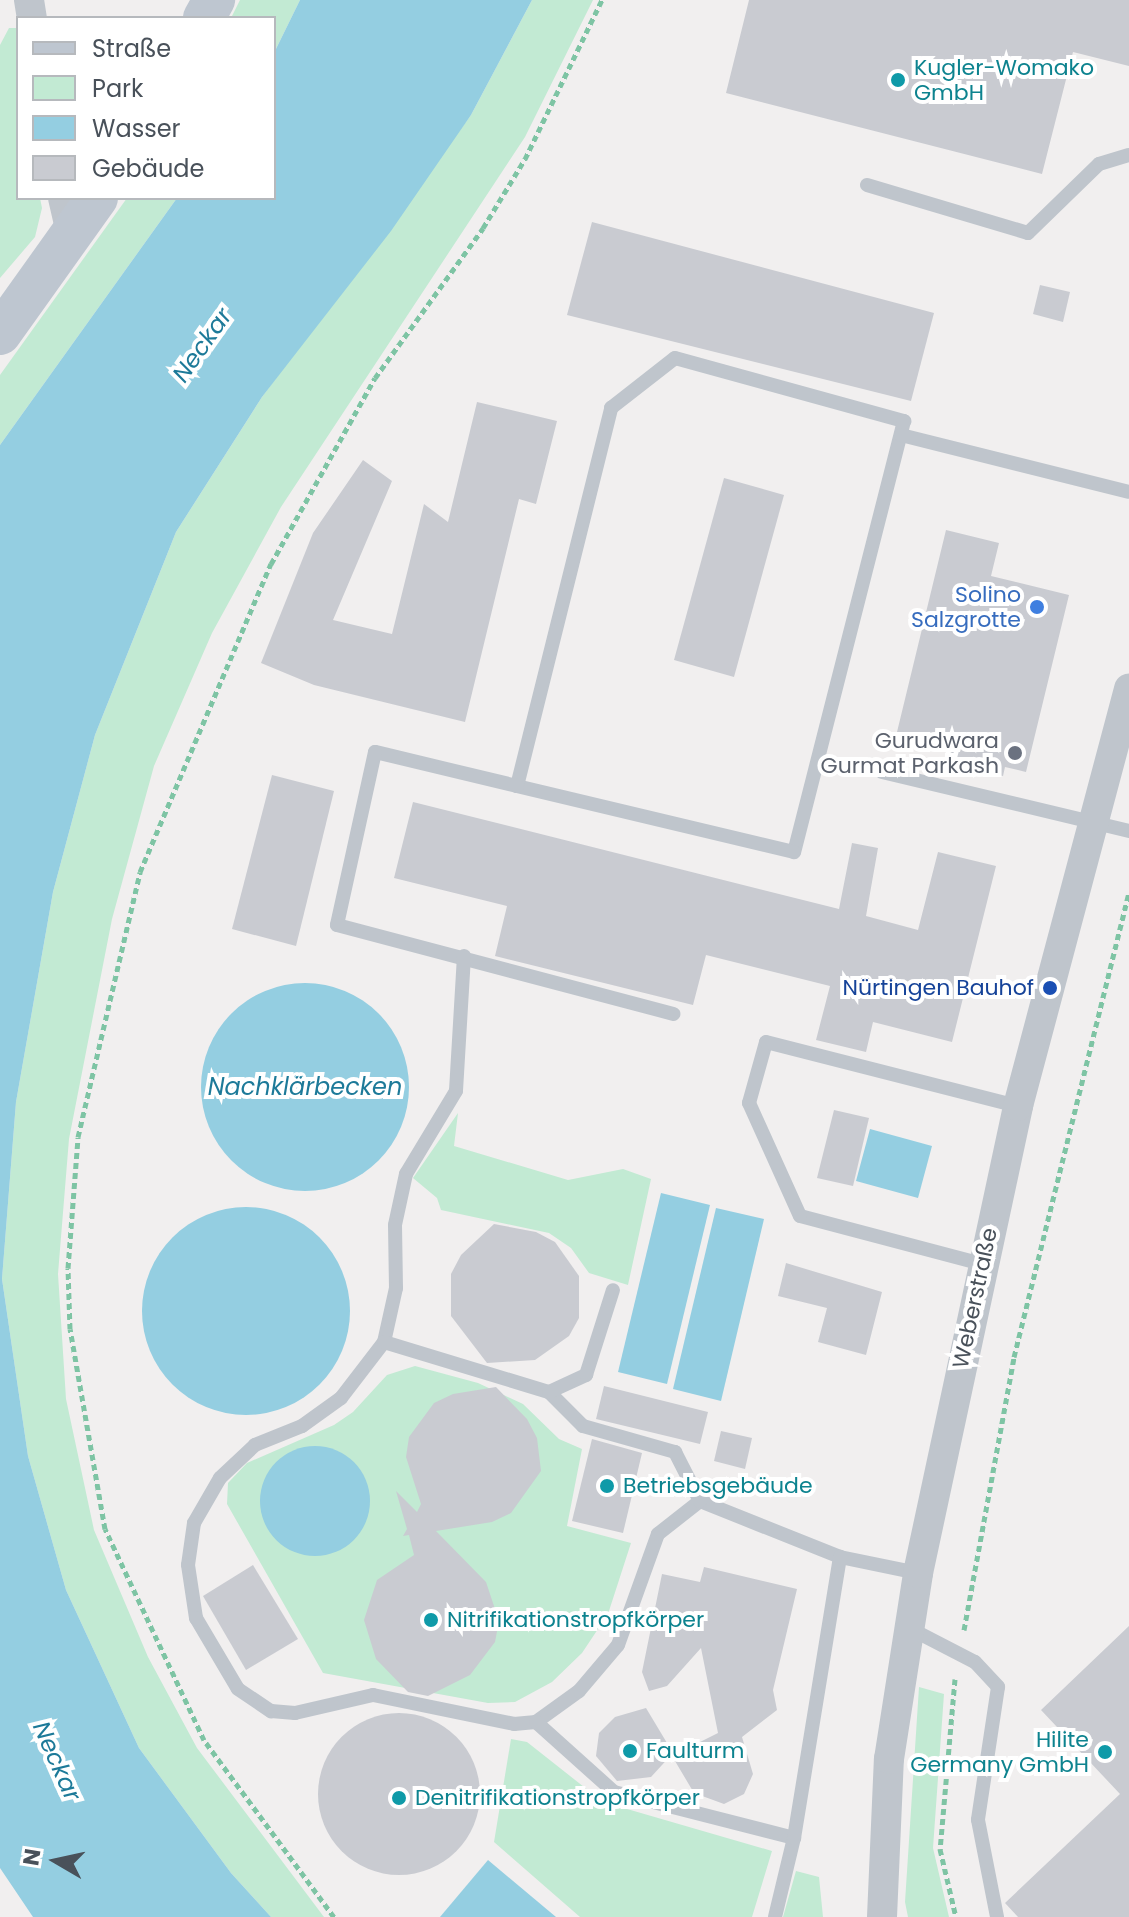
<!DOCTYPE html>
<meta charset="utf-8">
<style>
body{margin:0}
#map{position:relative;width:1129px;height:1917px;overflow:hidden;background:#f1efef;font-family:Poppins,sans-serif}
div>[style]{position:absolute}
.green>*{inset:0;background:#c2ead3}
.water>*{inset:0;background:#94cee1}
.round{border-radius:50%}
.building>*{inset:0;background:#c9cbd1}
.path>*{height:5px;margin-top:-2.5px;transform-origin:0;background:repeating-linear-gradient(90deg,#7ec4a4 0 6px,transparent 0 10px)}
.lane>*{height:14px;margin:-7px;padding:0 7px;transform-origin:7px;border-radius:7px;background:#bfc5cc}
.street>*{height:30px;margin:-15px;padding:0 15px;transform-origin:15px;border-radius:15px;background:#bfc5cc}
.secondary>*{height:42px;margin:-21px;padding:0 21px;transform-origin:21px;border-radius:21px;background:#bec6d0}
.dots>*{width:22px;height:22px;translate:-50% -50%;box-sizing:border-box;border:4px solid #fff;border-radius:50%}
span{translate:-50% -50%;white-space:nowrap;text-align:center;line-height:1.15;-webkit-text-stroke:8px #fff;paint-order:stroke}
.culture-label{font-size:22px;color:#0d838f}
.left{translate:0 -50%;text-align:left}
.right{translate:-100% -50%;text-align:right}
.shop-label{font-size:22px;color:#366cbe}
.worship-label{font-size:22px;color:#5b616d}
.transit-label{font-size:22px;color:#164399}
.street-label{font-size:22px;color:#49515a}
.water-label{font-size:24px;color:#1d7a99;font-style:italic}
.legend{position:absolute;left:16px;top:16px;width:260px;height:184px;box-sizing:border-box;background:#fff;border:2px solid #b6b9bd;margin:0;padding:10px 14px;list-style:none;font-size:24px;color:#49515a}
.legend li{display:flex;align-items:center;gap:16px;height:40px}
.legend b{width:40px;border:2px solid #b6b9bd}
.north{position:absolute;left:16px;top:1821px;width:80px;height:80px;-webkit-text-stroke:6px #fff;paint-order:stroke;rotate:279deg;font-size:22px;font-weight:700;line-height:32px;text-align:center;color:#49515a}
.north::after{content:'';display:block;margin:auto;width:28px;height:36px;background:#49515a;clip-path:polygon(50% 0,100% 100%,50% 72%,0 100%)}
</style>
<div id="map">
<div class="green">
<div style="clip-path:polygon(240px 0,300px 0,274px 53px,274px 18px,231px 18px)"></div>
<div style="clip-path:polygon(532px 0,593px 0,525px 137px,281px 507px,212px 633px,154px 766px,112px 919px,69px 1139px,58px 1274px,66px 1399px,94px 1530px,148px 1657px,197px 1748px,324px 1917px,271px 1917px,231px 1873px,139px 1748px,66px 1590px,28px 1456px,2px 1279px,16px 1102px,53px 892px,95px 735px,176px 532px,262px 397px,471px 115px)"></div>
<div style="clip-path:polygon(9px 28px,16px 28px,18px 44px,18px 198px,40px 198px,42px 208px,35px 237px,0 278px,0 45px)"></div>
<div style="clip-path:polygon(127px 198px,177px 198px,0 445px,0 375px)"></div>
<div style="clip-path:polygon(458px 1113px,454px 1146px,568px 1180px,623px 1169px,651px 1179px,628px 1285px,589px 1273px,571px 1248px,549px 1233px,441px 1210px,437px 1198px,413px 1178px)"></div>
<div style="clip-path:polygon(415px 1366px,478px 1383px,523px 1404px,559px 1439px,582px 1449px,567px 1526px,631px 1543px,608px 1614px,582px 1653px,552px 1682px,515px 1702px,488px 1703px,323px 1673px,227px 1504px,228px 1483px,247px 1463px,334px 1425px,353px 1412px,387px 1375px)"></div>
<div style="clip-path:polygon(919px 1687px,944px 1694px,933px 1848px,949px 1917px,908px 1917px,905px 1902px)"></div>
<div style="clip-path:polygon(511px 1739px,527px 1742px,603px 1802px,772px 1851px,752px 1917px,580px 1917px,494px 1842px)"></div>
<div style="clip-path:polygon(796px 1871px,819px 1877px,823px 1917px,783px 1917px)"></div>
</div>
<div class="water">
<div style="clip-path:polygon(300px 0,532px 0,471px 115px,391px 231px,262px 397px,176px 532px,95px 735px,53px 892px,16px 1102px,2px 1279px,28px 1456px,66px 1590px,139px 1748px,231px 1873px,271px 1917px,33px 1917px,0 1868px,0 445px,177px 198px,274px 198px,274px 53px)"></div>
<div class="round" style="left:201px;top:983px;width:208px;height:208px"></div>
<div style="clip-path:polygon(870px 1129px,932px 1146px,918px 1198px,856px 1181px)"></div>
<div style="clip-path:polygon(661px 1193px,710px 1205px,667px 1384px,618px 1372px)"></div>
<div class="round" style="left:142px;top:1207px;width:208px;height:208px"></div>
<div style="clip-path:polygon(716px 1208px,764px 1219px,721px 1401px,673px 1389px)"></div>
<div class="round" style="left:260px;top:1446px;width:110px;height:110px"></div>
<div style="clip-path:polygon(488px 1860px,556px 1917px,440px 1917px)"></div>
</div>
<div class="building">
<div style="clip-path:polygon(749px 0,1129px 0,1129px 66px,1073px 52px,1042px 174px,726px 93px)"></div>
<div style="clip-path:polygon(592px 222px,934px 313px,911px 401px,567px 315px)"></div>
<div style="clip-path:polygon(1040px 285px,1070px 292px,1063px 322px,1033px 314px)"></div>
<div style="clip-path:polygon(477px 402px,557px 421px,536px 504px,519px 499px,465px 722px,314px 685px,261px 663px,313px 533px,363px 460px,392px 481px,333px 620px,392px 634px,424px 504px,448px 522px)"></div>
<div style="clip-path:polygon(724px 478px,784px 495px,734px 677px,674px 660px)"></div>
<div style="clip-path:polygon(946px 530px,999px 543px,991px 576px,1069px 595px,1026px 772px,1005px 767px,1003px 776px,949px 763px,953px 745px,897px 732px)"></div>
<div style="clip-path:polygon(272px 775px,334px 791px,296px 946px,232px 929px)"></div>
<div style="clip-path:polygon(413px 802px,839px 909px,852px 843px,878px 848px,866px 916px,918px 930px,938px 852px,996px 866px,952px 1042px,873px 1022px,866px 1052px,816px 1040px,830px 986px,706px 955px,693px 1005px,495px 956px,507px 906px,394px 878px)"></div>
<div style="clip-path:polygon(834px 1110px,869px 1118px,853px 1186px,817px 1178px)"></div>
<div style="clip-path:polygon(494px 1224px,536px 1232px,555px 1242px,579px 1276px,579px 1318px,569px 1336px,535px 1360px,487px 1363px,451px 1316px,451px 1274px,461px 1255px)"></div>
<div style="clip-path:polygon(786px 1263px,882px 1292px,866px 1355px,818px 1342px,827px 1308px,778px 1296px)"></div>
<div style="clip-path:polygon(604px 1386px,708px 1412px,700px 1444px,596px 1419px)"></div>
<div style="clip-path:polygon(496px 1387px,527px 1419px,537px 1438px,541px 1471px,511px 1513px,492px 1522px,436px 1531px,486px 1582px,499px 1621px,495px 1642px,470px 1675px,428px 1696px,408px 1692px,376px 1659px,364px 1620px,377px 1580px,414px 1555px,409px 1535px,403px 1536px,407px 1529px,396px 1491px,417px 1512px,421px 1504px,406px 1457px,409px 1437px,434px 1403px,453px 1394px)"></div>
<div style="clip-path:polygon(721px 1431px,752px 1438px,745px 1469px,714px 1461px)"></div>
<div style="clip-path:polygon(592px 1439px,642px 1453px,623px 1533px,572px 1521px)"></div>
<div style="clip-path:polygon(253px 1565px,298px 1639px,246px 1670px,203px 1596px)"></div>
<div style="clip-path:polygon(704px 1567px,797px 1589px,773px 1690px,777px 1710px,742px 1737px,753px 1774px,744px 1794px,724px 1804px,694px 1793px,672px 1756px,718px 1733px,701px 1648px,667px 1686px,649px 1691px,642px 1672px,662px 1574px,700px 1582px)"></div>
<div style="clip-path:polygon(1129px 1626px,1129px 1917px,1018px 1917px,1005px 1903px,1120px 1794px,1041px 1710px)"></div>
<div style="clip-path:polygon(646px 1708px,673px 1753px,651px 1777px,617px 1781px,596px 1756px,599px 1733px,615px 1717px)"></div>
<div class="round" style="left:318px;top:1713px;width:162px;height:162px"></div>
</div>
<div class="path">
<div style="left:964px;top:1630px;width:278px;rotate:-79.6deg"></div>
<div style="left:1014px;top:1357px;width:477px;rotate:-76.1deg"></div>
<div style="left:955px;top:1679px;width:171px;rotate:95deg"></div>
<div style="left:940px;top:1849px;width:70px;rotate:76.8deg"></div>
<div style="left:334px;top:1917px;width:220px;rotate:-126.3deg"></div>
<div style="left:204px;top:1740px;width:233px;rotate:-115.1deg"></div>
<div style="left:105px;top:1529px;width:203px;rotate:-99.9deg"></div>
<div style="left:70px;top:1329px;width:61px;rotate:-91.9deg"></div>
<div style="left:68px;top:1268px;width:131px;rotate:-85.6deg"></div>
<div style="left:78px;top:1137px;width:272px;rotate:-76.8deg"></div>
<div style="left:140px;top:872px;width:335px;rotate:-67deg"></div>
<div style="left:271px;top:564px;width:213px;rotate:-60.8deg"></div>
<div style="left:375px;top:378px;width:185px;rotate:-54.2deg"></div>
<div style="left:483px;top:228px;width:81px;rotate:-58.7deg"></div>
<div style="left:525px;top:159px;width:177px;rotate:-64.2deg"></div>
</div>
<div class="lane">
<div style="left:867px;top:185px;width:168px;rotate:16.6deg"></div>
<div style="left:1028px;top:233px;width:99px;rotate:-44.2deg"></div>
<div style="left:1099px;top:164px;width:31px;rotate:-17deg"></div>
<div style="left:675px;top:358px;width:238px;rotate:15.4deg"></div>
<div style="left:904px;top:421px;width:445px;rotate:104.3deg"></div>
<div style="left:794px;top:852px;width:285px;rotate:-166.6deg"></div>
<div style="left:517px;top:786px;width:390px;rotate:-76deg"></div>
<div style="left:611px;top:408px;width:81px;rotate:-38deg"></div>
<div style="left:901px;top:435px;width:235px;rotate:14deg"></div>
<div style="left:882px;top:772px;width:254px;rotate:13.4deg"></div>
<div style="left:517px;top:786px;width:146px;rotate:-166.5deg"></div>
<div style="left:375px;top:752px;width:177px;rotate:102.4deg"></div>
<div style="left:337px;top:925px;width:348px;rotate:14.8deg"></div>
<div style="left:464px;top:956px;width:135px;rotate:93.4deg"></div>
<div style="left:456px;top:1091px;width:97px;rotate:121.1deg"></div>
<div style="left:406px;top:1174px;width:52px;rotate:102.2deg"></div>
<div style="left:395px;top:1225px;width:63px;rotate:89.1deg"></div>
<div style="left:396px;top:1288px;width:55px;rotate:102.5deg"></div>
<div style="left:384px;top:1342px;width:71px;rotate:127.5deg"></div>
<div style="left:341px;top:1398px;width:48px;rotate:144.3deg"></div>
<div style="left:302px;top:1426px;width:51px;rotate:158deg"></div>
<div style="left:255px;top:1445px;width:48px;rotate:136.7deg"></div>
<div style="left:220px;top:1478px;width:52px;rotate:120deg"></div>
<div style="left:194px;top:1523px;width:42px;rotate:98.1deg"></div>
<div style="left:188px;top:1565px;width:54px;rotate:81.4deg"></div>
<div style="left:196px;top:1618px;width:82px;rotate:59.4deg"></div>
<div style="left:238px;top:1689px;width:40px;rotate:34deg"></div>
<div style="left:271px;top:1711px;width:24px;rotate:5deg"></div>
<div style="left:295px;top:1713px;width:80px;rotate:-13deg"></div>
<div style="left:373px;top:1695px;width:144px;rotate:11.6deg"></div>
<div style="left:514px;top:1724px;width:22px;rotate:-5deg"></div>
<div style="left:536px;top:1722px;width:53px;rotate:-35.8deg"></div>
<div style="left:579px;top:1691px;width:60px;rotate:-49.7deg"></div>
<div style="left:618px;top:1645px;width:118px;rotate:-70.2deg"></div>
<div style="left:658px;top:1534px;width:53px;rotate:-38.2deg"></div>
<div style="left:700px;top:1501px;width:151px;rotate:21.8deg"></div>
<div style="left:840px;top:1557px;width:80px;rotate:11.6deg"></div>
<div style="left:982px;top:1264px;width:188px;rotate:-165.2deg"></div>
<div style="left:800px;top:1216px;width:124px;rotate:-114.3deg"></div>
<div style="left:749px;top:1103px;width:63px;rotate:-74.4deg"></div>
<div style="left:766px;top:1042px;width:260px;rotate:14.3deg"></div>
<div style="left:384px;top:1342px;width:172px;rotate:16.9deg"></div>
<div style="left:549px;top:1392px;width:48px;rotate:45deg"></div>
<div style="left:583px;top:1426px;width:96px;rotate:15.8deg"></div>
<div style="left:675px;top:1452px;width:55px;rotate:63deg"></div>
<div style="left:549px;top:1392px;width:41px;rotate:-24.7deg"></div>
<div style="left:586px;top:1375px;width:89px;rotate:-72.4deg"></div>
<div style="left:909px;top:1628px;width:74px;rotate:27.3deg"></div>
<div style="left:975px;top:1662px;width:34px;rotate:47deg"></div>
<div style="left:998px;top:1687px;width:134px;rotate:98.6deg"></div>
<div style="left:978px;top:1820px;width:99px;rotate:78.9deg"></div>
<div style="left:536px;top:1722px;width:105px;rotate:41.9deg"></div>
<div style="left:614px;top:1792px;width:186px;rotate:14.3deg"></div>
<div style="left:775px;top:1917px;width:81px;rotate:-76.5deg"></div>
<div style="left:794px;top:1838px;width:285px;rotate:-80.7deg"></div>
</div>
<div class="street">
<div style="left:29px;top:0;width:18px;rotate:81deg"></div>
<div style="left:63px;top:198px;width:39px;rotate:77deg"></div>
<div style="left:882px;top:1917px;width:158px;rotate:-87.5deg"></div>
<div style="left:889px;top:1759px;width:188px;rotate:-81.1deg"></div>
<div style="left:918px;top:1573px;width:478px;rotate:-77.9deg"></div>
<div style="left:1018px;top:1106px;width:432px;rotate:-75.1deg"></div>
</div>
<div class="secondary">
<div style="left:204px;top:18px;width:21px;rotate:-61deg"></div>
<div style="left:0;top:334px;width:167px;rotate:-54.5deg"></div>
</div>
<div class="dots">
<div style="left:898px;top:80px;background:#0f9aa8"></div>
<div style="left:1037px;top:607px;background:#3f7fe0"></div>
<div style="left:1015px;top:753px;background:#6b7280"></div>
<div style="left:1050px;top:988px;background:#1a4fb4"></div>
<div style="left:607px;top:1486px;background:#0f9aa8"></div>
<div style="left:431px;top:1620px;background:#0f9aa8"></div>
<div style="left:630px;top:1751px;background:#0f9aa8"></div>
<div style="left:1105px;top:1752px;background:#0f9aa8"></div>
<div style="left:399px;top:1798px;background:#0f9aa8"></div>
</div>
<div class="culture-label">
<span class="left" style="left:914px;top:80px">Kugler-Womako<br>GmbH</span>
<span class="left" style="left:623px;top:1486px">Betriebsgebäude</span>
<span class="left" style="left:447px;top:1620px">Nitrifikationstropfkörper</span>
<span class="right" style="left:1089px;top:1752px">Hilite<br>Germany GmbH</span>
<span class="left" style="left:646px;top:1751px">Faulturm</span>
<span class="left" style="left:415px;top:1798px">Denitrifikationstropfkörper</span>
</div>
<div class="shop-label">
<span class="right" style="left:1021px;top:607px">Solino<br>Salzgrotte</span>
</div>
<div class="worship-label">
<span class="right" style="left:999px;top:753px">Gurudwara<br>Gurmat Parkash</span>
</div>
<div class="transit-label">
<span class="right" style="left:1034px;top:988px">Nürtingen Bauhof</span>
</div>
<div class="street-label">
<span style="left:975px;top:1298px;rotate:-78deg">Weberstraße</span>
</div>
<div class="water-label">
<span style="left:202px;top:345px;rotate:-55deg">Neckar</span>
<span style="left:305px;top:1087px">Nachklärbecken</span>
<span style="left:57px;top:1761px;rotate:66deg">Neckar</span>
</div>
<ul class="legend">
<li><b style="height:10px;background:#bec6d0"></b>Straße</li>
<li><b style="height:22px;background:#c2ead3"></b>Park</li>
<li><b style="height:22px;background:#94cee1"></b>Wasser</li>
<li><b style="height:22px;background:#c9cbd1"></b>Gebäude</li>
</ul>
<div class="north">N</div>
</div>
